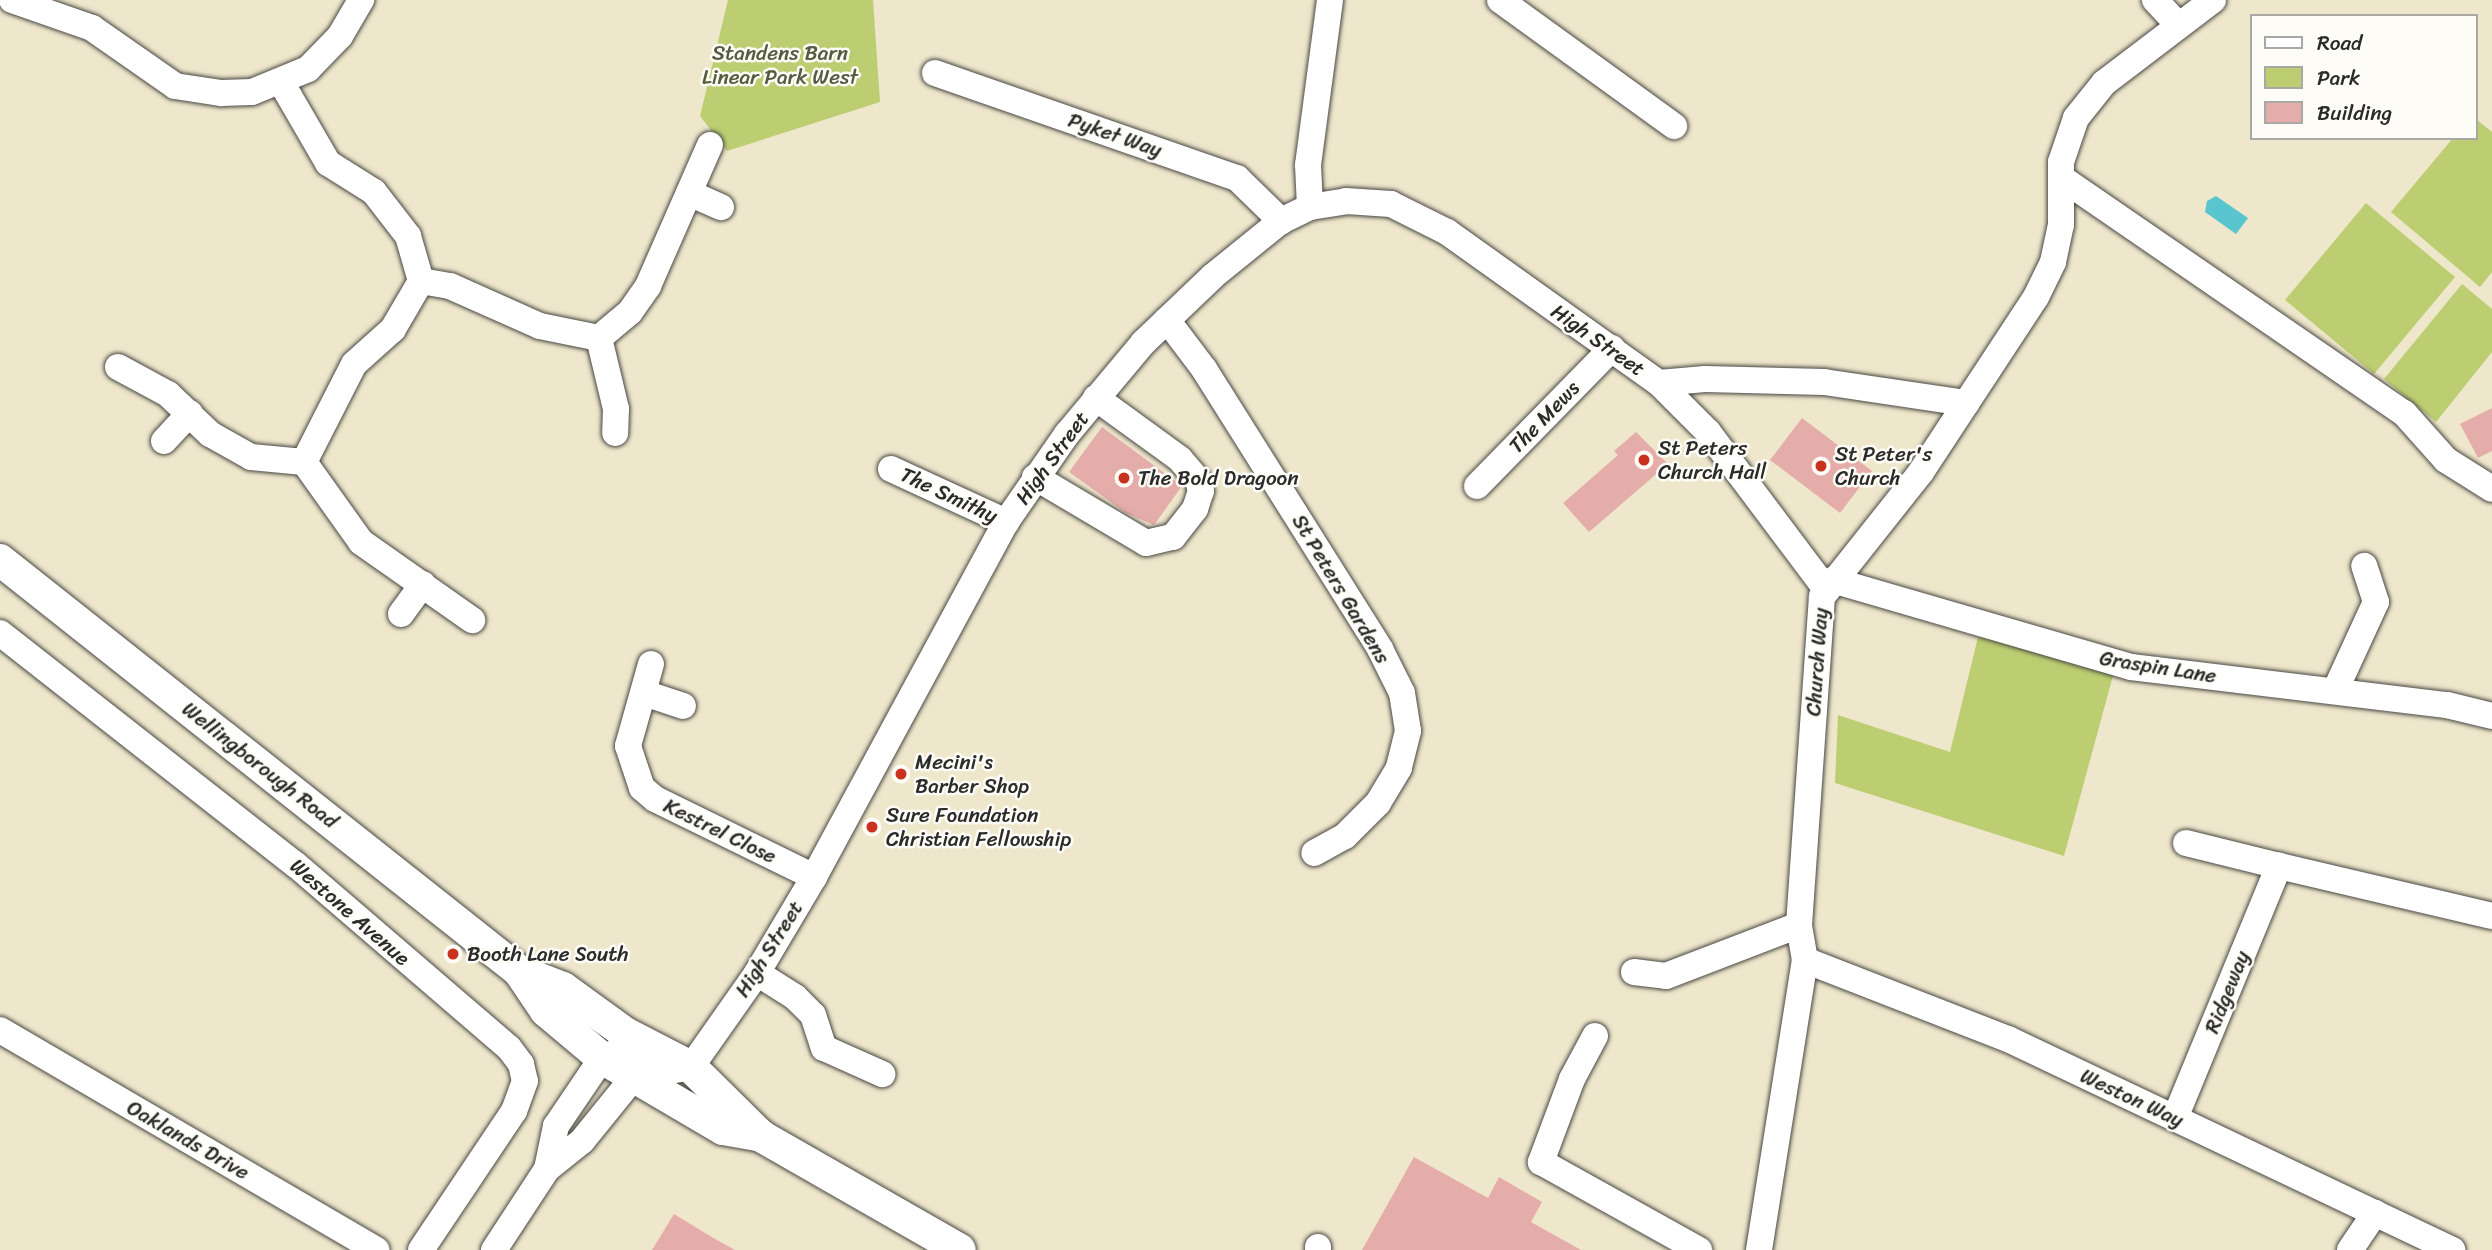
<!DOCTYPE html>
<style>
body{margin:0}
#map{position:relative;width:2492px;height:1250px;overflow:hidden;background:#efe7cc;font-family:Sriracha,sans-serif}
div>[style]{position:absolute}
.green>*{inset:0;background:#bcce71}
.water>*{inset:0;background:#59c6cf}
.building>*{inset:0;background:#e5ada9}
.roads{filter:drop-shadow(0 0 2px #484743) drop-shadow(0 0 2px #484743)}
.minor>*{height:26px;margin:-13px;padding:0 13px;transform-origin:13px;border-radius:13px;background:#fff}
.major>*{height:32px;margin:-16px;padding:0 16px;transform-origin:16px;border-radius:16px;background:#fff}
.dots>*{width:19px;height:19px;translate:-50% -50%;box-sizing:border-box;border:4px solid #fdfcf7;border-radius:50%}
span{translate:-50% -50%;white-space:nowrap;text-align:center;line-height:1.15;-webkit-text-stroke:5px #fdfcf7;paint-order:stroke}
.park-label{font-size:21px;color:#565c40}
.street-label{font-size:21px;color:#2b2b2b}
.poi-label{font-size:21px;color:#2b2b2b}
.left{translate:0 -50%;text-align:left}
.legend{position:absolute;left:2250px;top:14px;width:228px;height:126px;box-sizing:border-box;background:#fdfcf7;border:2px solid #a9a8a5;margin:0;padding:9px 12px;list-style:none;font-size:21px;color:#2b2b2b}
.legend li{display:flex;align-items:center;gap:14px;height:35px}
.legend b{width:35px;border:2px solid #a9a8a5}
</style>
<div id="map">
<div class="green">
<div style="clip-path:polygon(728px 0,873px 0,880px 102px,727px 151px,700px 116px)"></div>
<div style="clip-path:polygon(2476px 119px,2492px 132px,2492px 272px,2480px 287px,2391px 212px,2453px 138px,2476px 138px)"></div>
<div style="clip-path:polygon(2366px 203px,2455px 277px,2374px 374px,2285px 300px)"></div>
<div style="clip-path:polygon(2462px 284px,2492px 309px,2492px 352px,2436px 422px,2384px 379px)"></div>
<div style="clip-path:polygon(1978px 637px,2114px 672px,2064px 856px,1835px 783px,1838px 715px,1950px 752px)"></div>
</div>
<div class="water">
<div style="clip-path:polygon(2216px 196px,2248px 218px,2236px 234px,2205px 212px,2207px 201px)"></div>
</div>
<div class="building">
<div style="clip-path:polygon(2492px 408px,2492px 451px,2478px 458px,2460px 424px)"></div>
<div style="clip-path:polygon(1802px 418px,1872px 471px,1840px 513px,1770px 460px)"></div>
<div style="clip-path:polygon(1102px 427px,1182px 486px,1154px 525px,1126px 513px,1069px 472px)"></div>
<div style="clip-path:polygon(1636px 432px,1668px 464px,1589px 532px,1563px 503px,1618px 455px,1614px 451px)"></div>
<div style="clip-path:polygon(1414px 1157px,1488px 1198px,1499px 1177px,1542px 1202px,1531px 1222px,1581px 1250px,1362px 1250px)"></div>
<div style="clip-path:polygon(674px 1214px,710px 1236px,735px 1250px,652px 1250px)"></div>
</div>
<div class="roads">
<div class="minor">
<div style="left:12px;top:0;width:85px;rotate:19.3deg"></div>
<div style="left:92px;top:28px;width:101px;rotate:34.9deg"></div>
<div style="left:175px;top:86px;width:47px;rotate:8.7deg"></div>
<div style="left:221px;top:93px;width:31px;rotate:-2deg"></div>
<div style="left:252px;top:92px;width:61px;rotate:-22.3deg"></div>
<div style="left:308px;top:69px;width:46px;rotate:-45.9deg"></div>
<div style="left:340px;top:36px;width:42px;rotate:-59.7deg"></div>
<div style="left:1500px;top:0;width:215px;rotate:35.9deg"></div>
<div style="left:2155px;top:0;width:33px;rotate:47deg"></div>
<div style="left:935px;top:73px;width:320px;rotate:19.2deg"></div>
<div style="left:1237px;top:178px;width:62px;rotate:44.3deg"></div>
<div style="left:281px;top:82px;width:94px;rotate:59.9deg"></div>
<div style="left:328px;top:163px;width:54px;rotate:32.2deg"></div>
<div style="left:374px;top:192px;width:56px;rotate:52.3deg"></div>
<div style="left:408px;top:236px;width:47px;rotate:73.9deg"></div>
<div style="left:421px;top:281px;width:29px;rotate:10deg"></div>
<div style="left:450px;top:286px;width:98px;rotate:24deg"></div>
<div style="left:540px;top:326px;width:60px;rotate:11.5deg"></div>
<div style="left:599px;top:338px;width:40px;rotate:-40deg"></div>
<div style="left:630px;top:312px;width:32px;rotate:-55deg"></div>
<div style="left:648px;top:286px;width:154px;rotate:-66.3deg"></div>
<div style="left:2063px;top:179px;width:414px;rotate:34.5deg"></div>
<div style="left:2404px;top:413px;width:63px;rotate:48.2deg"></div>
<div style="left:2446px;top:460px;width:54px;rotate:32.2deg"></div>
<div style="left:689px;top:193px;width:35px;rotate:24deg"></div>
<div style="left:1310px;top:207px;width:42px;rotate:-92.7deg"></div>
<div style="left:1308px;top:165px;width:166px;rotate:-82.4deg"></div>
<div style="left:421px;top:281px;width:56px;rotate:120.3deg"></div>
<div style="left:393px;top:329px;width:52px;rotate:138.1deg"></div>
<div style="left:354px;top:364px;width:110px;rotate:117deg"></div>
<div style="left:304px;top:462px;width:98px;rotate:54.5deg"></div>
<div style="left:361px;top:542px;width:136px;rotate:35.1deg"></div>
<div style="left:1167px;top:320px;width:61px;rotate:52.9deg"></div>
<div style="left:1204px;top:369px;width:331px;rotate:57.8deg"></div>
<div style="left:1380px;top:649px;width:49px;rotate:63.4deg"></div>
<div style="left:1402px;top:693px;width:38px;rotate:81deg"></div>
<div style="left:1408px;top:731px;width:38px;rotate:104deg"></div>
<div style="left:1399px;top:768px;width:41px;rotate:121deg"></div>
<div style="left:1378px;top:803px;width:47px;rotate:135deg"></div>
<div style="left:1345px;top:836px;width:35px;rotate:151deg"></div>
<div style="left:599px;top:338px;width:73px;rotate:76.5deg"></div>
<div style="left:616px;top:409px;width:24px;rotate:92deg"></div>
<div style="left:118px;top:367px;width:57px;rotate:28.4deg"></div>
<div style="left:168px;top:394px;width:58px;rotate:43.6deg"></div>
<div style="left:210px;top:434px;width:47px;rotate:29.3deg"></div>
<div style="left:251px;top:457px;width:53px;rotate:5.4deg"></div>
<div style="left:1659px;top:383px;width:46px;rotate:-5deg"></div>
<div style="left:1705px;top:379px;width:119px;rotate:1.4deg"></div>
<div style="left:1824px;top:382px;width:144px;rotate:8.4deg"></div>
<div style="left:164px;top:441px;width:38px;rotate:-47deg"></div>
<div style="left:891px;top:469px;width:127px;rotate:24.7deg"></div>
<div style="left:1035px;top:477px;width:129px;rotate:30.7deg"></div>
<div style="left:1146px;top:543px;width:28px;rotate:-13deg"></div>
<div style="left:1173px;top:537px;width:36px;rotate:-52deg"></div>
<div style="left:1195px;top:509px;width:19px;rotate:-72deg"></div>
<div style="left:1201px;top:491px;width:11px;rotate:-105deg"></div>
<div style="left:1198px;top:480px;width:28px;rotate:-131deg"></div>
<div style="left:1180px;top:459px;width:104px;rotate:-144deg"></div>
<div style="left:1477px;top:486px;width:193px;rotate:-45.6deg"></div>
<div style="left:1832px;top:580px;width:311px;rotate:16.2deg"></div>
<div style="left:2131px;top:667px;width:318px;rotate:6.9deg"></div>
<div style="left:2447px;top:705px;width:46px;rotate:13.7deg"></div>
<div style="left:401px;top:614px;width:37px;rotate:-54deg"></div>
<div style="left:0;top:633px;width:375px;rotate:38.1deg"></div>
<div style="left:295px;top:864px;width:282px;rotate:40.7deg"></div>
<div style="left:509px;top:1048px;width:20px;rotate:53deg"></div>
<div style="left:521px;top:1064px;width:17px;rotate:77deg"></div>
<div style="left:525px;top:1081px;width:32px;rotate:110deg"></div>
<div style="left:514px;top:1111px;width:167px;rotate:123.8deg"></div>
<div style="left:651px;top:664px;width:85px;rotate:105.7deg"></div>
<div style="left:628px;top:746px;width:44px;rotate:71.6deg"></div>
<div style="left:642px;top:788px;width:17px;rotate:40deg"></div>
<div style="left:655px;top:799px;width:177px;rotate:26.1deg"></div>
<div style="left:2335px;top:691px;width:98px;rotate:-65.3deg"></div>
<div style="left:2376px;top:602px;width:38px;rotate:-108deg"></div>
<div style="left:644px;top:693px;width:41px;rotate:18.4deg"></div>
<div style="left:2186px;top:843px;width:96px;rotate:13.9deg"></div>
<div style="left:1805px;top:960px;width:218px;rotate:21.3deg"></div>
<div style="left:2008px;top:1039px;width:492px;rotate:25.4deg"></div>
<div style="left:1634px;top:972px;width:32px;rotate:7deg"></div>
<div style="left:1666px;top:976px;width:142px;rotate:-21deg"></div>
<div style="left:757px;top:973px;width:45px;rotate:32.3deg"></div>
<div style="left:795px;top:997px;width:25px;rotate:45deg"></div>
<div style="left:813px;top:1015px;width:35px;rotate:72deg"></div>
<div style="left:824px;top:1048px;width:64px;rotate:24.1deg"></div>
<div style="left:0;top:1030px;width:436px;rotate:30.3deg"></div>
<div style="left:1595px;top:1036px;width:49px;rotate:118.1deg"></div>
<div style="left:1572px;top:1079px;width:89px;rotate:110.5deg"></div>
<div style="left:1541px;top:1162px;width:181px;rotate:29.1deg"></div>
<div style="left:633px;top:1078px;width:59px;rotate:-10.7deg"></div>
<div style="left:691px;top:1067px;width:115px;rotate:-54.9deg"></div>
<div style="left:757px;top:973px;width:112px;rotate:-59.3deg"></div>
<div style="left:814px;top:877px;width:404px;rotate:-61.6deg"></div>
<div style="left:1006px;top:522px;width:107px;rotate:-55.3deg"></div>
<div style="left:1067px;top:434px;width:119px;rotate:-50.1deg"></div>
<div style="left:1143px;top:343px;width:97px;rotate:-43.7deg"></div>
<div style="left:1213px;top:276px;width:87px;rotate:-39deg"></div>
<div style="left:1281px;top:221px;width:32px;rotate:-26deg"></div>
<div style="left:1310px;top:207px;width:36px;rotate:-9deg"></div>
<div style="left:1346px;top:201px;width:45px;rotate:3.8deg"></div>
<div style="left:1391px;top:204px;width:63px;rotate:26.6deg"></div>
<div style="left:1447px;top:232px;width:260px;rotate:35.5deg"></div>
<div style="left:1659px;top:383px;width:69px;rotate:45deg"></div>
<div style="left:1708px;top:432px;width:196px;rotate:53.1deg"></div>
<div style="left:2175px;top:1118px;width:273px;rotate:-67.6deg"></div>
<div style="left:2279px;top:866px;width:219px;rotate:13.2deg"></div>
<div style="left:547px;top:1169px;width:44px;rotate:-78.2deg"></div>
<div style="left:556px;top:1126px;width:82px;rotate:-55.9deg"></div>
<div style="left:602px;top:1058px;width:41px;rotate:-22.8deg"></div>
<div style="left:1318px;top:1247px;width:3px;rotate:90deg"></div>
<div style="left:494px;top:1250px;width:97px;rotate:-56.8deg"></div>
<div style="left:547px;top:1169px;width:45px;rotate:-38.7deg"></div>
<div style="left:582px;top:1141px;width:81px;rotate:-51deg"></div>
<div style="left:633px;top:1078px;width:17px;rotate:-80deg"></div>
<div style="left:1759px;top:1250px;width:294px;rotate:-81deg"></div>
<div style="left:1805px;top:960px;width:36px;rotate:-100deg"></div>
<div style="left:1799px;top:925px;width:329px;rotate:-86deg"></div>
<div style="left:1822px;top:597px;width:159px;rotate:-51.6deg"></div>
<div style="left:1921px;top:472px;width:209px;rotate:-56.7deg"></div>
<div style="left:2036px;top:297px;width:39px;rotate:-64deg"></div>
<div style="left:2053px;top:262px;width:38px;rotate:-78deg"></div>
<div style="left:2061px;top:225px;width:63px;rotate:-90deg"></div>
<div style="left:2061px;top:162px;width:46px;rotate:-71.2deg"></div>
<div style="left:2076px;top:118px;width:45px;rotate:-51.3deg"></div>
<div style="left:2104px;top:83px;width:137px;rotate:-37.3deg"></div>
<div style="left:2350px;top:1250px;width:45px;rotate:-56deg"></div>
</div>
<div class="major">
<div style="left:0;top:560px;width:662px;rotate:38.38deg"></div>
<div style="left:519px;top:971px;width:48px;rotate:56deg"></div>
<div style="left:546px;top:1011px;width:73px;rotate:40deg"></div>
<div style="left:602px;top:1058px;width:140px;rotate:30.4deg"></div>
<div style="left:723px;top:1129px;width:39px;rotate:10deg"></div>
<div style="left:519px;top:971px;width:47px;rotate:21.1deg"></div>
<div style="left:563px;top:988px;width:77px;rotate:36deg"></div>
<div style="left:625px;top:1033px;width:74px;rotate:27.3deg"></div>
<div style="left:691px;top:1067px;width:98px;rotate:44.6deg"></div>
<div style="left:761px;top:1136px;width:229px;rotate:29.8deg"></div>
</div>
</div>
<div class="dots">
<div style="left:1644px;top:460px;background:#c8321e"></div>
<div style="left:1821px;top:466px;background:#c8321e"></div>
<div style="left:1124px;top:478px;background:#c8321e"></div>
<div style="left:901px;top:774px;background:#c8321e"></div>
<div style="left:872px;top:827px;background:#c8321e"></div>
<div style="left:453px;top:954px;background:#c8321e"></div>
</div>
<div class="park-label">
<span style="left:780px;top:65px">Standens Barn<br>Linear Park West</span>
</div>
<div class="street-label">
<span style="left:1115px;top:135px;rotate:19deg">Pyket Way</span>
<span style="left:1598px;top:340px;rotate:35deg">High Street</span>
<span style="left:1544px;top:417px;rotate:-46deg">The Mews</span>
<span style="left:1052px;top:458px;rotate:-54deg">High Street</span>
<span style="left:949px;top:495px;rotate:25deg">The Smithy</span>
<span style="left:1341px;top:589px;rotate:59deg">St Peters Gardens</span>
<span style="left:1817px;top:662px;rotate:-86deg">Church Way</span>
<span style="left:2158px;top:667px;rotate:9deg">Graspin Lane</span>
<span style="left:260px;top:765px;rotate:38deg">Wellingborough Road</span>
<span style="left:720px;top:831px;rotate:26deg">Kestrel Close</span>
<span style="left:350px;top:912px;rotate:41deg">Westone Avenue</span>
<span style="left:769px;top:949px;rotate:-58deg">High Street</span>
<span style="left:2227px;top:992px;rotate:-68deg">Ridgeway</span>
<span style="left:2132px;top:1098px;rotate:25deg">Weston Way</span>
<span style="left:188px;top:1140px;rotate:30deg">Oaklands Drive</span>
</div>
<div class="poi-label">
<span class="left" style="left:1658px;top:460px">St Peters<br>Church Hall</span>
<span class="left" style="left:1835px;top:466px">St Peter's<br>Church</span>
<span class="left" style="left:1138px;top:478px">The Bold Dragoon</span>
<span class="left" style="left:915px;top:774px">Mecini's<br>Barber Shop</span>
<span class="left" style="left:886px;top:827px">Sure Foundation<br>Christian Fellowship</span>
<span class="left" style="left:467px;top:954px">Booth Lane South</span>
</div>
<ul class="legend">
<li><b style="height:9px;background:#fff"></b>Road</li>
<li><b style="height:19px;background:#bcce71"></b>Park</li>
<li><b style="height:19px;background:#e5ada9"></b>Building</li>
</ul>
</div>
